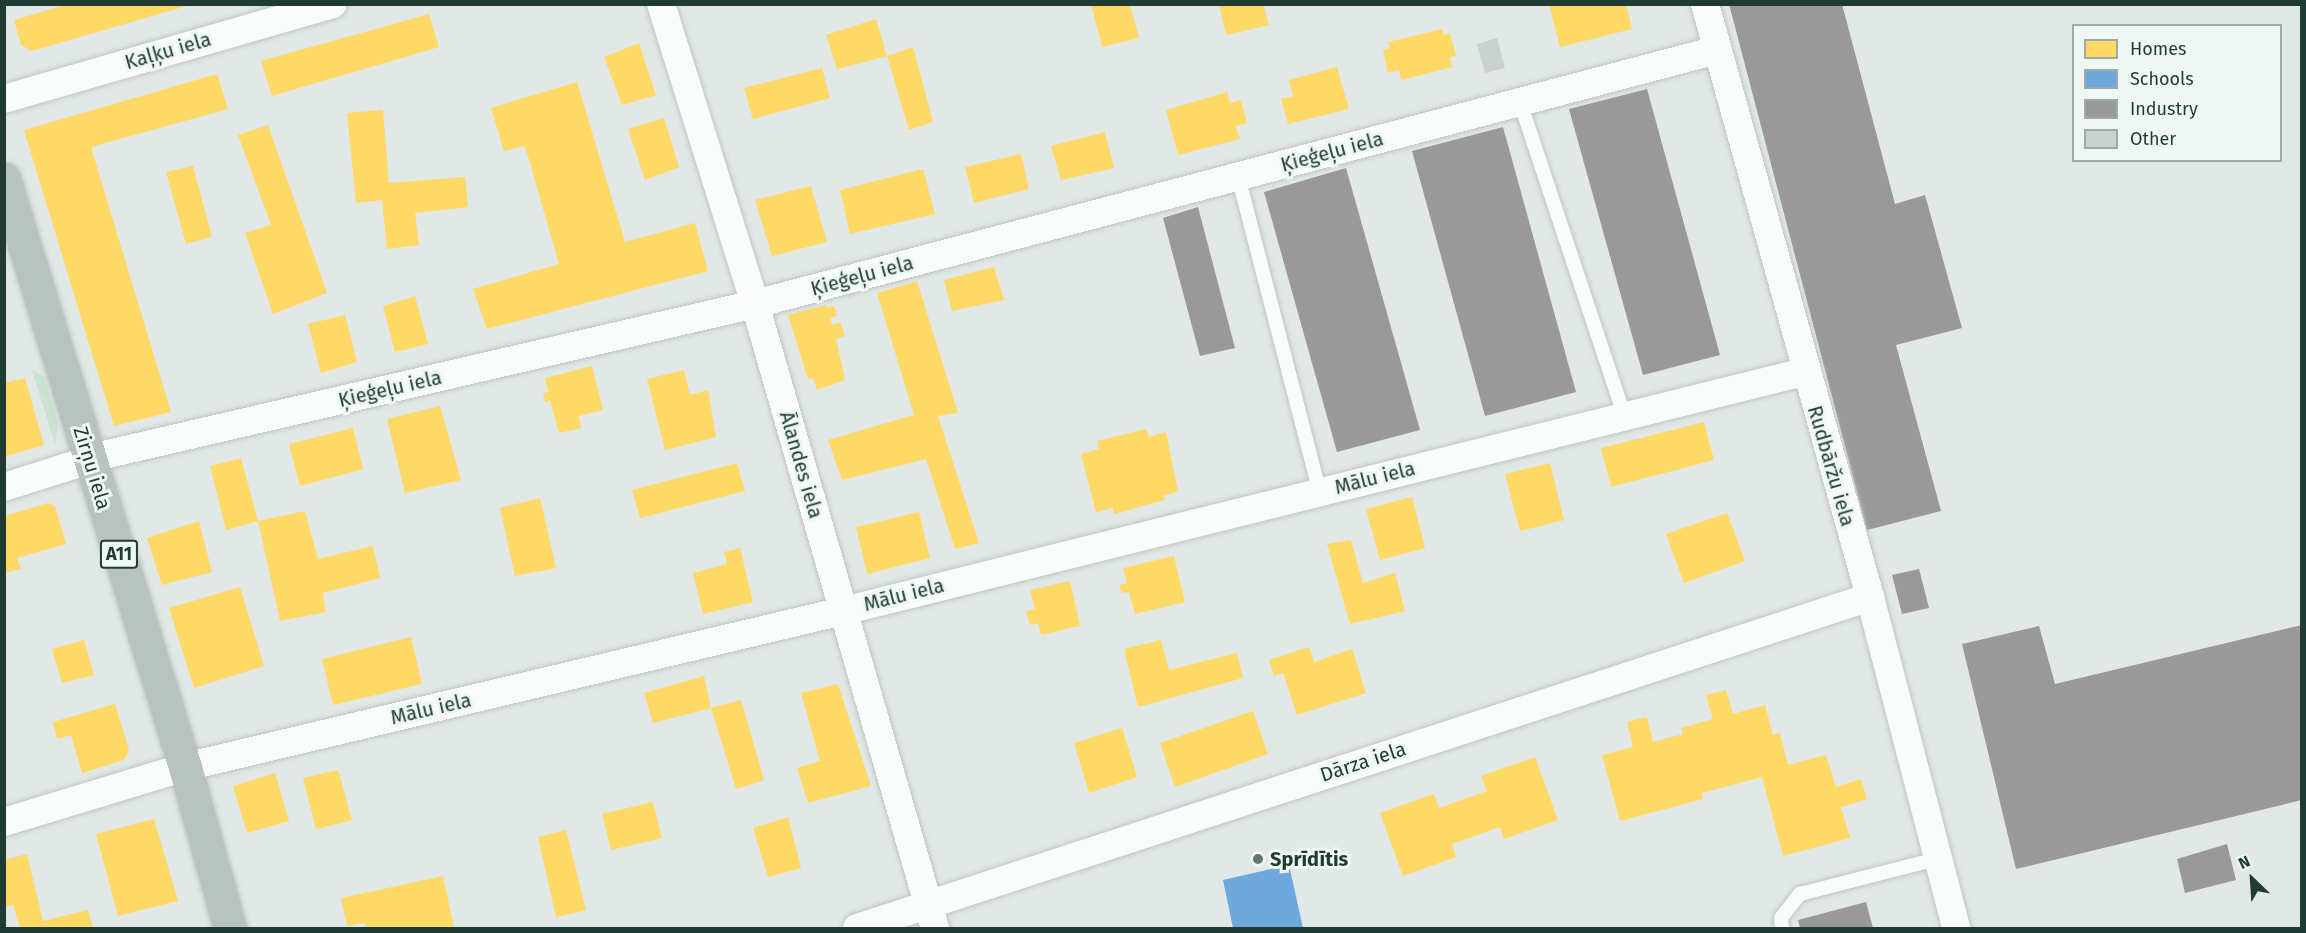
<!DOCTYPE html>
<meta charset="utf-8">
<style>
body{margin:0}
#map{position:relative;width:2306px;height:933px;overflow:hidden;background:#e1e8e5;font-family:"Fira Sans",sans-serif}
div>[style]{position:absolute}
.green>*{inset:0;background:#c9e2d1}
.homes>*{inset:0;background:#ffd966}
.schools>*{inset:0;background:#6fa8dc}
.industry>*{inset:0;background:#999}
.building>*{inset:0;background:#cbd1cf}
.roads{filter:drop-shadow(0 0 2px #bec5c2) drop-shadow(0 0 2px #bec5c2)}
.lane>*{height:14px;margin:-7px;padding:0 7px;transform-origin:7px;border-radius:7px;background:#fafcfb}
.street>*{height:28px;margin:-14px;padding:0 14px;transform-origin:14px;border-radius:14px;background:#fafcfb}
.highway>*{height:33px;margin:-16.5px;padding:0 16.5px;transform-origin:16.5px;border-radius:16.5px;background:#b8c2bf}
.dots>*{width:16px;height:16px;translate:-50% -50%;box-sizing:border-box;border:3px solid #eef7f3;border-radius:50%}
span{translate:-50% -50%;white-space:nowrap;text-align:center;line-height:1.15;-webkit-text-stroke:6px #eef7f3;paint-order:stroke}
.shield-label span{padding:2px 4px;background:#eef7f3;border:2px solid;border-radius:4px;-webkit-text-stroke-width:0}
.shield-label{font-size:18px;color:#1f3b33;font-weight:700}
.street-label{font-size:20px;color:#1f3b33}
.poi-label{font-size:20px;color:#1f3b33;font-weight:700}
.left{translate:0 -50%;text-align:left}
.frame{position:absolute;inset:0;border:6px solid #1f3b33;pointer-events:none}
.legend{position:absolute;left:2072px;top:24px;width:210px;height:138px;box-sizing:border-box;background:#eef7f3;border:2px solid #9baca6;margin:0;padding:8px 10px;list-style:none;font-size:18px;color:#1f3b33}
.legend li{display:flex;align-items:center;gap:12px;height:30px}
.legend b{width:30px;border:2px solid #9baca6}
.north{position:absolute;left:2222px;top:849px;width:60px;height:60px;-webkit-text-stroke:4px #eef7f3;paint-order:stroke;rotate:335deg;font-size:16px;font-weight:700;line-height:24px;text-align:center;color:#1f3b33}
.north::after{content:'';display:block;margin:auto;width:21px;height:27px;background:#1f3b33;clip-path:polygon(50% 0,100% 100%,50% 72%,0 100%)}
</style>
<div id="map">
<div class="green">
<div style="clip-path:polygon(32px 370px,44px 377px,58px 423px,55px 444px)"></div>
</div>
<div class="homes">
<div style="clip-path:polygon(68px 4px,190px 4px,190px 5px,32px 51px,21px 45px,14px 20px)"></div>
<div style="clip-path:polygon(1091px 4px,1130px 4px,1139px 38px,1102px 47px)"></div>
<div style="clip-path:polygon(1219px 4px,1263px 4px,1269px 25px,1226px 35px)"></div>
<div style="clip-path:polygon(1549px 4px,1626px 4px,1632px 29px,1560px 47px)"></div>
<div style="clip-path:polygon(429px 14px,439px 47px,272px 96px,261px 61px)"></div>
<div style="clip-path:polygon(876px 19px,887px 56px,837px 69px,826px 35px)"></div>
<div style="clip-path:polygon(1442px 29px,1444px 35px,1450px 33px,1456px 56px,1450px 57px,1452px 67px,1401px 80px,1399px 70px,1388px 73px,1383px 50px,1390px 49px,1388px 42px)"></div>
<div style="clip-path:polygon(639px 43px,656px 95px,622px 105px,604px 57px)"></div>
<div style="clip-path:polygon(913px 47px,933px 122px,909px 130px,887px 56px)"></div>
<div style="clip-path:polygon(1337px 67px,1349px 109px,1288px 124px,1281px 99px,1293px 96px,1289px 80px)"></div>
<div style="clip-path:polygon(822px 68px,830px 98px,753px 119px,744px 88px)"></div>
<div style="clip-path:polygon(217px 74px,228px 109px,91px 147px,171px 412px,114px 426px,24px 130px)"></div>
<div style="clip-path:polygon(577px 82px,625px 242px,695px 223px,708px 271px,487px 329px,473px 289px,559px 264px,525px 146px,504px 151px,491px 108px)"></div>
<div style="clip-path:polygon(1227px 92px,1230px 103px,1241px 100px,1247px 123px,1236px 126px,1240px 139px,1178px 155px,1166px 110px)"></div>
<div style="clip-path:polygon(383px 110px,389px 183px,465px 177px,468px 207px,415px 213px,419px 245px,387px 249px,382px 200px,356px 203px,347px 113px)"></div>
<div style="clip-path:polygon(664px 118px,679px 167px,645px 180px,628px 129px)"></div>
<div style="clip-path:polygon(268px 125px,327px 293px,273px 314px,245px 233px,271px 225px,238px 135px)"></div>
<div style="clip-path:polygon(1105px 132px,1114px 168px,1061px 180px,1051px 146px)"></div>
<div style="clip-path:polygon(1021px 154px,1029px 189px,974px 203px,965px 167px)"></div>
<div style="clip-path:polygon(193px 166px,212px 237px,186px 244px,166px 172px)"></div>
<div style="clip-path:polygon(923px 169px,935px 214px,850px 234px,840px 190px)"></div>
<div style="clip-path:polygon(811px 186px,827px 242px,772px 256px,755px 200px)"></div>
<div style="clip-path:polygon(994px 267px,1004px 300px,952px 311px,944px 280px)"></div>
<div style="clip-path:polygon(917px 281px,958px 413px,938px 416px,979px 543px,955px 549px,926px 459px,842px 480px,828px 440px,914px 415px,877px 293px)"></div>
<div style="clip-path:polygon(415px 296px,428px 344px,395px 352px,383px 306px)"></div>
<div style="clip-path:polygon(826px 305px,826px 308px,834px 306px,837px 316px,830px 318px,832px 325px,840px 322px,845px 336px,836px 339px,845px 380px,817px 390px,813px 378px,808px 379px,788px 315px)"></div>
<div style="clip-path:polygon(345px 315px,357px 362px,321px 373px,308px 324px)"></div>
<div style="clip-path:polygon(592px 366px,603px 410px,579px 416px,581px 428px,559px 433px,550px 400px,545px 402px,543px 393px,548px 392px,545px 378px)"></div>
<div style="clip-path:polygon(684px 370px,690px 395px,708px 390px,716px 437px,665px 450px,647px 379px)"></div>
<div style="clip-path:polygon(25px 378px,44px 445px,4px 457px,4px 383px)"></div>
<div style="clip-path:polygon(440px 406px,461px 480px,405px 493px,387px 419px)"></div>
<div style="clip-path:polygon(1704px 422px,1714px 460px,1611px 487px,1601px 448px)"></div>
<div style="clip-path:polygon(353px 428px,363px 469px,300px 486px,289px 444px)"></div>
<div style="clip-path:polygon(1146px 429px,1149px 437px,1166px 432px,1178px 491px,1163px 496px,1165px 500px,1114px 514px,1113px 508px,1096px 512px,1081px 454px,1099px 449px,1097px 441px)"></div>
<div style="clip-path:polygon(241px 458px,258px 521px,305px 511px,318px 559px,373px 546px,380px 578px,323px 593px,326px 612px,280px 621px,258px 521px,226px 530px,210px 466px)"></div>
<div style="clip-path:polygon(737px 463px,745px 491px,640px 518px,632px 490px)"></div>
<div style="clip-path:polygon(1550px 463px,1564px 520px,1520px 531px,1505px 474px)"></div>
<div style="clip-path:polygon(1412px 497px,1425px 548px,1380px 560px,1366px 509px)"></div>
<div style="clip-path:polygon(540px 498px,556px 568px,515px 576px,500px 508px)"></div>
<div style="clip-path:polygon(48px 503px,55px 506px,66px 544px,17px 558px,21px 569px,4px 573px,4px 516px)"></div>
<div style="clip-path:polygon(919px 512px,930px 558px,867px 574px,856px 527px)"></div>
<div style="clip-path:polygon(1727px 513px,1745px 561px,1684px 583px,1666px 534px)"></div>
<div style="clip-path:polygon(199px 521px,212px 572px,162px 585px,147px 538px)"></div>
<div style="clip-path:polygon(1351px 540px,1363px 583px,1395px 573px,1405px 611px,1350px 624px,1327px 544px)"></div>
<div style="clip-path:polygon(740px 548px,753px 602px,703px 614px,693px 573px,727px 564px,724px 552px)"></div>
<div style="clip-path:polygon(1174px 556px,1185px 602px,1135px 614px,1129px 592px,1122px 593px,1119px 585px,1127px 583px,1123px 568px)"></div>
<div style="clip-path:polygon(1070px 581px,1080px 626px,1041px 635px,1038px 623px,1030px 625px,1026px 611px,1035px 609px,1030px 590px)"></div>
<div style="clip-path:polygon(240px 587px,264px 666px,194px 688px,169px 608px)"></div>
<div style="clip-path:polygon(411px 637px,422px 684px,333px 705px,322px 659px)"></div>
<div style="clip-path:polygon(84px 640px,94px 675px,62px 683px,52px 649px)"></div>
<div style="clip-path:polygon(1161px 640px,1169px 670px,1237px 653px,1243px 678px,1138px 707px,1124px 649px)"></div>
<div style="clip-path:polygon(1309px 647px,1314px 662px,1352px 649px,1366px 693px,1297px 715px,1283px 673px,1274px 676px,1269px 660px)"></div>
<div style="clip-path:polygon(704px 676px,711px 708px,653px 723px,644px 693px)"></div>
<div style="clip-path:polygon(838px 684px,871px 786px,808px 803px,797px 768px,820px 761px,801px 693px)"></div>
<div style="clip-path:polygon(1726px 690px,1733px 714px,1765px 705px,1773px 735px,1780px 733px,1788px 765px,1826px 755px,1836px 787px,1861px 779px,1867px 799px,1841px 807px,1850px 838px,1783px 856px,1762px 777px,1702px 793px,1703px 799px,1620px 821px,1602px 755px,1633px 747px,1627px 722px,1647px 717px,1653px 742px,1683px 734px,1681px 728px,1713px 719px,1706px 695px)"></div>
<div style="clip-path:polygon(741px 700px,764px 780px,736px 789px,711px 708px)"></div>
<div style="clip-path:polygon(115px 704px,129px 750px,124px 760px,82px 773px,71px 735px,57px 739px,53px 722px)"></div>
<div style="clip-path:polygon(1253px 711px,1268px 754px,1175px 787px,1160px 743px)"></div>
<div style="clip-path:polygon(1122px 728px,1137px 777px,1089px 793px,1074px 743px)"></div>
<div style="clip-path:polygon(1535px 757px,1558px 820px,1504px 839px,1500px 827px,1452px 844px,1456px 857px,1403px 876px,1380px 813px,1434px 794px,1439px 808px,1487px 791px,1481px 776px)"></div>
<div style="clip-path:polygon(338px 770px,352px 820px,316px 829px,303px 778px)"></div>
<div style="clip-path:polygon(275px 773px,289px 821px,247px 833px,233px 786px)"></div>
<div style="clip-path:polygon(653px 802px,662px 838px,611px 850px,602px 814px)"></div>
<div style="clip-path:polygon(788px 817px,801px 868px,768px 877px,753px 828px)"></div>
<div style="clip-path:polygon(154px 819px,178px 901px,118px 916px,96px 834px)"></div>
<div style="clip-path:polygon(566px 830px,586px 910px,556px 917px,538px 837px)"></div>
<div style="clip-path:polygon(27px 854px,43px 921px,88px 910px,93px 928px,20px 928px,13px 905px,4px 907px,4px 860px)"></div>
<div style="clip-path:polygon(443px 876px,454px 928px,366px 928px,365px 923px,347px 926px,341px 898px)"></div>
</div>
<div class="schools">
<div style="clip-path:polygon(1289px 865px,1303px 928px,1233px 928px,1223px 880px)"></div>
</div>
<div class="industry">
<div style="clip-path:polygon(1729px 4px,1842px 4px,1895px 204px,1925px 195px,1962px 328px,1896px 345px,1941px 511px,1867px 530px)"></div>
<div style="clip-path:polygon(1647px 89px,1720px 355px,1643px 375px,1569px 109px)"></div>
<div style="clip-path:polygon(1503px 127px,1576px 392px,1485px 416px,1412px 151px)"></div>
<div style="clip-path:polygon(1346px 168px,1420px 430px,1337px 452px,1264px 192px)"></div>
<div style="clip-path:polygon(1198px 207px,1235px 348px,1200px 356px,1163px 218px)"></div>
<div style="clip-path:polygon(1919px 569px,1929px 608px,1902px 614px,1892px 575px)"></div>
<div style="clip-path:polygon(2302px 625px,2302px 800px,2016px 869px,1962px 644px,2039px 626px,2055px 684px)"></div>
<div style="clip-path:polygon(2227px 844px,2236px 880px,2185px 893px,2177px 859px)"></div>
<div style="clip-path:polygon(1866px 902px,1873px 928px,1800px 928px,1798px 920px)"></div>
</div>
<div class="building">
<div style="clip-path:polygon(1497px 38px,1505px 68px,1485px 73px,1477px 44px)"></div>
</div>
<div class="roads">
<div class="lane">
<div style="left:1520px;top:102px;width:330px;rotate:71.6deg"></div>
<div style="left:1238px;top:176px;width:326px;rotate:75.5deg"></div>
<div style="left:1782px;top:928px;width:10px;rotate:-96deg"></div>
<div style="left:1781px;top:918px;width:31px;rotate:-52deg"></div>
<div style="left:1800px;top:894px;width:140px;rotate:-14.4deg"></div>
</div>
<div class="street">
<div style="left:661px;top:4px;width:314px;rotate:72.6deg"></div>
<div style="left:755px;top:304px;width:649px;rotate:73.91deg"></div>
<div style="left:1705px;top:4px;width:616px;rotate:74.45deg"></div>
<div style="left:1870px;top:597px;width:342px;rotate:75.4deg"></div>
<div style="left:4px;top:99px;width:342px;rotate:-16.1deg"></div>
<div style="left:4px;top:487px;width:109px;rotate:-17.6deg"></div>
<div style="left:108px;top:454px;width:664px;rotate:-13.05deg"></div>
<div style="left:755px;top:304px;width:995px;rotate:-14.79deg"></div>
<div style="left:4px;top:822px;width:189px;rotate:-16.9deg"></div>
<div style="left:185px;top:767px;width:676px;rotate:-13.34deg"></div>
<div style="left:843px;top:611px;width:990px;rotate:-13.97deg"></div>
<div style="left:857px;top:928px;width:1066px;rotate:-18.09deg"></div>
</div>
<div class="highway">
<div style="left:4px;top:179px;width:615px;rotate:72.89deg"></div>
<div style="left:185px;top:767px;width:167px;rotate:74.4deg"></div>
</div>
</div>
<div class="dots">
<div style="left:1258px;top:859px;background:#637871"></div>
</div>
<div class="shield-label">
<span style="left:119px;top:554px">A11</span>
</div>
<div class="street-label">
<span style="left:168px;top:51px;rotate:-16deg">Kaļķu iela</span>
<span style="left:1332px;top:152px;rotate:-15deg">Ķieģeļu iela</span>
<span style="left:862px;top:276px;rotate:-15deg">Ķieģeļu iela</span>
<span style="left:390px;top:389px;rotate:-13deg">Ķieģeļu iela</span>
<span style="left:801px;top:465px;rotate:74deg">Ālandes iela</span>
<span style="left:1831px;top:466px;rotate:74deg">Rudbāržu iela</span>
<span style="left:92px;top:468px;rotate:73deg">Zirņu iela</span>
<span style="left:1375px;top:478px;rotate:-14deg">Mālu iela</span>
<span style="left:904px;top:595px;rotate:-14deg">Mālu iela</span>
<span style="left:431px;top:709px;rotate:-13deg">Mālu iela</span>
<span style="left:1363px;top:762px;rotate:-18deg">Dārza iela</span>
</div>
<div class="poi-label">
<span class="left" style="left:1270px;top:859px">Sprīdītis</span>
</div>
<div class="frame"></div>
<ul class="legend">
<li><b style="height:16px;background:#ffd966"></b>Homes</li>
<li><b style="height:16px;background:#6fa8dc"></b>Schools</li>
<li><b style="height:16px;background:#999"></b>Industry</li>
<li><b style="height:16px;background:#cbd1cf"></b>Other</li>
</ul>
<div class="north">N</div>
</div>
